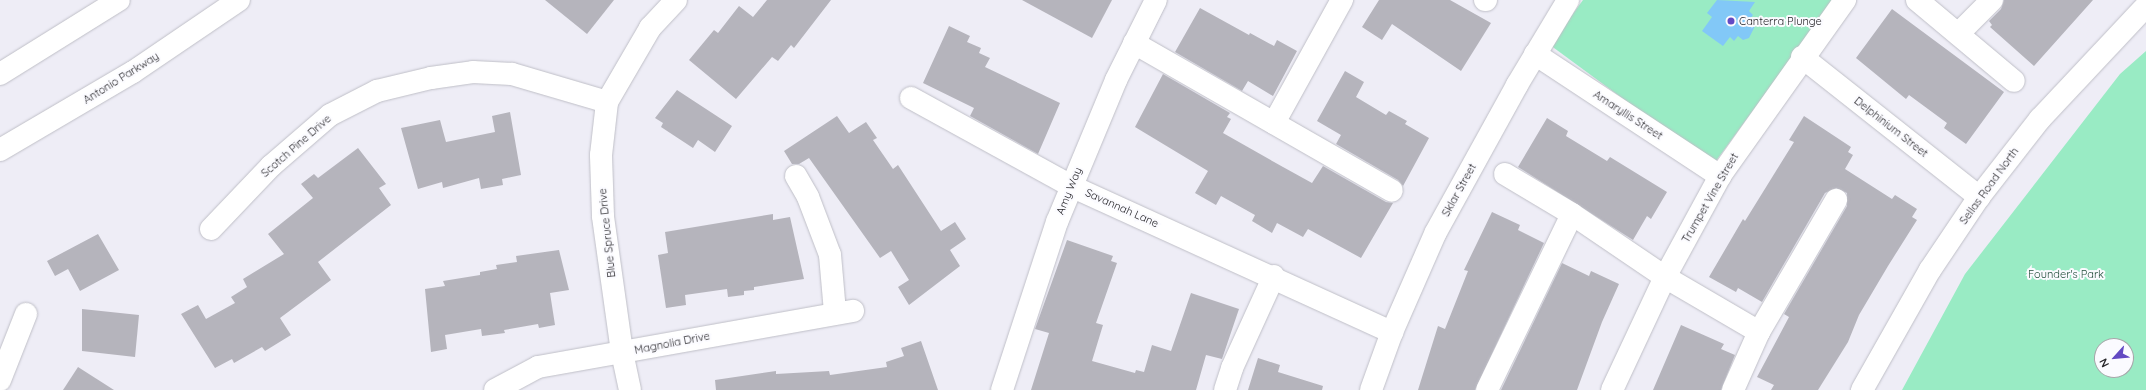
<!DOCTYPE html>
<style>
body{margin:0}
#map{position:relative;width:2146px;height:390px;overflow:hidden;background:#eeedf6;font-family:Quicksand,sans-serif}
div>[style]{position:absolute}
.green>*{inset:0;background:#99ebc4}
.water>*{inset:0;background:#82c8f7}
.building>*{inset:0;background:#b5b4bc}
.roads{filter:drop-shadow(0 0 1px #bfbfc7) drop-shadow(0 0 1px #bfbfc7)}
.minor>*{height:22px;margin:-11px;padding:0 11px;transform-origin:11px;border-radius:11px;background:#fff}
.major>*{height:22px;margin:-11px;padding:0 11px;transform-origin:11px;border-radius:11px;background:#fff}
.dots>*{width:11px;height:11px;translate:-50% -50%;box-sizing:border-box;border:2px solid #fbfbff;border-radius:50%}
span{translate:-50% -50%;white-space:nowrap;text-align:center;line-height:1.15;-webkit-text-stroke:4px #fbfbff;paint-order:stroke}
.poi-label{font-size:11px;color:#28272b}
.left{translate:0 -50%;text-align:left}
.street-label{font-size:11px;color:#28272b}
.park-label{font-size:11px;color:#23503c}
.north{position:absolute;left:2094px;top:338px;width:40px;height:40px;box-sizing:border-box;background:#fbfbff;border:1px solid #a7a6aa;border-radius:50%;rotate:243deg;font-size:11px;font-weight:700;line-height:16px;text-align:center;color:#28272b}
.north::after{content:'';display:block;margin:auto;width:14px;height:18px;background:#634ac3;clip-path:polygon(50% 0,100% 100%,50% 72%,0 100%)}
</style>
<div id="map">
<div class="green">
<div style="clip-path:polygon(1583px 0,1834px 0,1713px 165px,1550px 45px)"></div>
<div style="clip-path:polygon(evenodd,2146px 51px,2146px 390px,1902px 390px,1965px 274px,2120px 74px,2146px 51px,2102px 346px,2126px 346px,2126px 370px,2102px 370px,2102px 346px)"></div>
</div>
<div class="water">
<div style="clip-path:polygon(1717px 0,1755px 2px,1749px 11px,1753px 15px,1750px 19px,1756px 24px,1749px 38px,1743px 40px,1738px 36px,1734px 41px,1730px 37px,1723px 46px,1702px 31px,1712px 17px,1707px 13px)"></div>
</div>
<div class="building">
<div style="clip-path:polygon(545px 0,614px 0,587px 34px)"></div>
<div style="clip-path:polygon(767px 0,831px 0,794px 48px,791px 45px,778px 61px,772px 57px,736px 99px,689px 60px,714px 30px,718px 33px,739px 6px,753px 17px)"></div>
<div style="clip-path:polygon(1022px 0,1112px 0,1092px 38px)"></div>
<div style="clip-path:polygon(1379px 0,1450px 0,1491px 23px,1461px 71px,1392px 24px,1382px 40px,1362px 27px)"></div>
<div style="clip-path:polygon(2004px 0,2093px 0,2034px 66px,1990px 27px,1992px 25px,1989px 21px,2001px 9px)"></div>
<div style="clip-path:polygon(1200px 8px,1249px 35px,1250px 33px,1274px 46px,1277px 40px,1297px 51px,1273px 96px,1248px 81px,1242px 91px,1175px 52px)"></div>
<div style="clip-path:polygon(1892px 9px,2004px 92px,1966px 144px,1944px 128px,1947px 123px,1909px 95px,1906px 99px,1856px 58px)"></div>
<div style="clip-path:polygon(949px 26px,970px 36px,967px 42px,981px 48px,979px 53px,990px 58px,985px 67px,1060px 103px,1038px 154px,970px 116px,974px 108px,923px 83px)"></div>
<div style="clip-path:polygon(1345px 71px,1364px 82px,1356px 97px,1386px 115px,1389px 111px,1407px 121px,1405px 124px,1429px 138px,1403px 186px,1398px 180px,1336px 144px,1341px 135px,1317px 121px)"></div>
<div style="clip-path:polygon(1163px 74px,1230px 113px,1227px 117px,1231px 119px,1223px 133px,1283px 167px,1312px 183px,1323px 166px,1386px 202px,1393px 203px,1361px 258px,1308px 229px,1303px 237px,1277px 223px,1272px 233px,1252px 221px,1255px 215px,1221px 196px,1216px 205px,1195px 193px,1208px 171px,1135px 127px)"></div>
<div style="clip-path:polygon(677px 90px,732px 126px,715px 152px,698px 140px,693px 148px,661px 127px,663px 123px,655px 118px)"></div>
<div style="clip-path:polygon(510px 112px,521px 175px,502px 179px,503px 185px,481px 189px,479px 178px,443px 188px,442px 182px,418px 189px,401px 128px,440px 120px,446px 142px,495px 132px,492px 116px)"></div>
<div style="clip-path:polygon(837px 116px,849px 133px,866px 122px,877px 138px,873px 140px,893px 169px,898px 165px,941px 231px,955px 222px,966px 239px,950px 250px,960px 266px,909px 305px,898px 287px,909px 280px,891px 251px,880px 258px,809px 158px,799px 164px,792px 164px,784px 151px)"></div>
<div style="clip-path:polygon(1804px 116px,1851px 147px,1848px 152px,1853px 155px,1845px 169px,1892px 199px,1895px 195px,1917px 209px,1912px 217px,1917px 220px,1888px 266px,1859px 315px,1848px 342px,1818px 390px,1771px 390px,1774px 385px,1757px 377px,1789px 317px,1784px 314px,1847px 206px,1847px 193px,1836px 188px,1825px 193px,1762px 302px,1738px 288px,1736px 292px,1709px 277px,1743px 219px,1745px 221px,1794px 142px,1789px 140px)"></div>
<div style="clip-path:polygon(1547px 118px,1568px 131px,1566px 136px,1607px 161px,1610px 157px,1667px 192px,1651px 219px,1647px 216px,1633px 240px,1518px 167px)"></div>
<div style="clip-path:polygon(358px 148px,386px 184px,379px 188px,391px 205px,318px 262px,331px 280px,280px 318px,291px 335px,265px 351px,262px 347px,234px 363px,232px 359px,215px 368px,181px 314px,198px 305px,206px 319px,235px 303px,231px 297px,247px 287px,243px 279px,284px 254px,268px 234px,313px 198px,301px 184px,314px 174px,318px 178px)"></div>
<div style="clip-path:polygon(1492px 212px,1520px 225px,1518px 230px,1544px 243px,1475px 390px,1418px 390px,1438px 326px,1445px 329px,1468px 271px,1464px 270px)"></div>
<div style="clip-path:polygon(773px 214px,773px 220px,790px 217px,804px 279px,754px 287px,754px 290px,744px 291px,744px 295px,728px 297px,727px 289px,685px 295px,686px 305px,666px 308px,658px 255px,668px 253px,665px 232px)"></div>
<div style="clip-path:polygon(98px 234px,119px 270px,80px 291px,68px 269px,55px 276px,47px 261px)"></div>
<div style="clip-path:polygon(1067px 240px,1113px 256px,1111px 261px,1117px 263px,1096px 323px,1103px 325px,1092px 361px,1135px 373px,1136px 370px,1144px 372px,1152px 345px,1171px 351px,1191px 293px,1239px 309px,1222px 359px,1206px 355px,1196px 390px,1031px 390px,1049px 333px,1035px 329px)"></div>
<div style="clip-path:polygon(559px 250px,569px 290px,550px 293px,555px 325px,539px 328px,538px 324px,504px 330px,505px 333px,482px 336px,481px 329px,445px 335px,447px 349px,431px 352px,425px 289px,445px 286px,443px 281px,480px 275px,480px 272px,497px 269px,496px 265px,517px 262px,516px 256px)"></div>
<div style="clip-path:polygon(1562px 263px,1589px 276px,1591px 271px,1619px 284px,1602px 322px,1577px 390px,1501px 390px)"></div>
<div style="clip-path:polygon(82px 309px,139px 315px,135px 357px,82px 351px)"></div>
<div style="clip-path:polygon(1681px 325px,1724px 344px,1721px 349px,1735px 355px,1721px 390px,1653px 390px)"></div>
<div style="clip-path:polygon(921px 341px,938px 390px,716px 390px,715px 380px,776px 371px,776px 374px,829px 371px,830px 375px,887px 367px,886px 362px,904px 356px,901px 348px)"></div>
<div style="clip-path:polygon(1258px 358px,1280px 365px,1278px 372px,1323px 386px,1322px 390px,1248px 390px)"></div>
<div style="clip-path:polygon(78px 367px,114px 390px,63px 390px)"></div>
</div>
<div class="roads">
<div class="minor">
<div style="left:1485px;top:0;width:1px"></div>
<div style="left:1917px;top:0;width:126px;rotate:39.9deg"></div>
<div style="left:1958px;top:34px;width:48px;rotate:-45deg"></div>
<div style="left:1134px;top:43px;width:297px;rotate:29.8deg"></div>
<div style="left:1535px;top:54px;width:222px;rotate:33.4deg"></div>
<div style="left:1802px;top:57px;width:226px;rotate:38.3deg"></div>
<div style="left:911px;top:98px;width:183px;rotate:28.8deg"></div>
<div style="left:1071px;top:186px;width:353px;rotate:24.5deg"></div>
<div style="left:1274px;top:123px;width:141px;rotate:-61.1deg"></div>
<div style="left:1505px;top:174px;width:78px;rotate:30.8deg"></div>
<div style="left:1572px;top:214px;width:112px;rotate:34.1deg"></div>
<div style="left:1665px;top:277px;width:109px;rotate:30.3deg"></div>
<div style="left:796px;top:176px;width:24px;rotate:60deg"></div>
<div style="left:808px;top:197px;width:62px;rotate:69.2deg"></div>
<div style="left:830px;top:255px;width:57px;rotate:85deg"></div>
<div style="left:211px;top:229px;width:87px;rotate:-46.4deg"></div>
<div style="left:271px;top:166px;width:78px;rotate:-40.8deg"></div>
<div style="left:330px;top:115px;width:53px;rotate:-27.1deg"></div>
<div style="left:377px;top:91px;width:56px;rotate:-13.5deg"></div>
<div style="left:431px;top:78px;width:42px;rotate:-8.1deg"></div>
<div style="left:473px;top:72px;width:39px;rotate:3deg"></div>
<div style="left:512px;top:74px;width:99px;rotate:16.4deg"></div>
<div style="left:0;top:380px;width:71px;rotate:-68.5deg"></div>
<div style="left:495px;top:390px;width:49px;rotate:-28.1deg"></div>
<div style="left:538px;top:367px;width:320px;rotate:-10.1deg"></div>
<div style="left:630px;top:390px;width:39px;rotate:-102deg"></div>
<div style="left:622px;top:352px;width:137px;rotate:-98deg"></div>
<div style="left:603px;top:216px;width:61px;rotate:-91.9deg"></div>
<div style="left:601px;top:155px;width:53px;rotate:-83.5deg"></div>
<div style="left:607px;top:102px;width:86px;rotate:-59.8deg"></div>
<div style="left:650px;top:28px;width:38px;rotate:-47deg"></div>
<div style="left:1002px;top:390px;width:177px;rotate:-71.9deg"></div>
<div style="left:1057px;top:222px;width:154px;rotate:-67.4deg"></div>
<div style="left:1116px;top:80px;width:89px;rotate:-63.4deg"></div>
<div style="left:1225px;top:390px;width:23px;rotate:-72deg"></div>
<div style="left:1232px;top:368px;width:101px;rotate:-65.5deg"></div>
<div style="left:1371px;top:390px;width:62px;rotate:-70.1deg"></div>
<div style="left:1392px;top:332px;width:109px;rotate:-66.3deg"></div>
<div style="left:1436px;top:232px;width:168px;rotate:-61.1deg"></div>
<div style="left:1517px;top:85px;width:99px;rotate:-59deg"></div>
<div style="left:1487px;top:390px;width:195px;rotate:-64.2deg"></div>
<div style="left:1612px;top:390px;width:125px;rotate:-64.9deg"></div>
<div style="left:1665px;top:277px;width:115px;rotate:-61.4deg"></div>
<div style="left:1720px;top:176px;width:216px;rotate:-54.6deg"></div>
<div style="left:1733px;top:390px;width:64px;rotate:-65.9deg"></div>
<div style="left:1759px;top:332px;width:153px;rotate:-59.7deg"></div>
<div style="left:1862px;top:390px;width:138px;rotate:-60.5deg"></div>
<div style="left:1930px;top:270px;width:88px;rotate:-56.1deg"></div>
<div style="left:1979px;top:197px;width:99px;rotate:-52deg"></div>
<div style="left:2040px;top:119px;width:155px;rotate:-46.8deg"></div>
</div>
<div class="major">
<div style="left:0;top:74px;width:140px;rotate:-31.9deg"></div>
<div style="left:0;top:150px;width:154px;rotate:-30.4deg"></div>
<div style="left:133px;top:72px;width:128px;rotate:-34.2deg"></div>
</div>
</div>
<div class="dots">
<div style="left:1731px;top:21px;background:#634ac3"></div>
</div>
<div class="poi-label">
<span class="left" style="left:1739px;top:21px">Canterra Plunge</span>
</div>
<div class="street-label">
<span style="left:121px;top:78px;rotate:-32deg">Antonio Parkway</span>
<span style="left:1628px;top:115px;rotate:33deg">Amaryllis Street</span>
<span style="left:1891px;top:127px;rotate:38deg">Delphinium Street</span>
<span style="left:296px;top:146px;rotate:-41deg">Scotch Pine Drive</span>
<span style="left:1989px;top:186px;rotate:-54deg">Sellas Road North</span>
<span style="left:1459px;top:190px;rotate:-61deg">Sklar Street</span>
<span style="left:1069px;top:191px;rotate:-68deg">Amy Way</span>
<span style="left:1710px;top:198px;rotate:-60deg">Trumpet Vine Street</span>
<span style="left:1122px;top:208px;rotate:24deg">Savannah Lane</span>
<span style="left:607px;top:233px;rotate:-96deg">Blue Spruce Drive</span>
<span style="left:672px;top:343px;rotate:-11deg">Magnolia Drive</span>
</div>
<div class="park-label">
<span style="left:2066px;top:274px">Founder's Park</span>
</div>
<div class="north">N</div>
</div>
